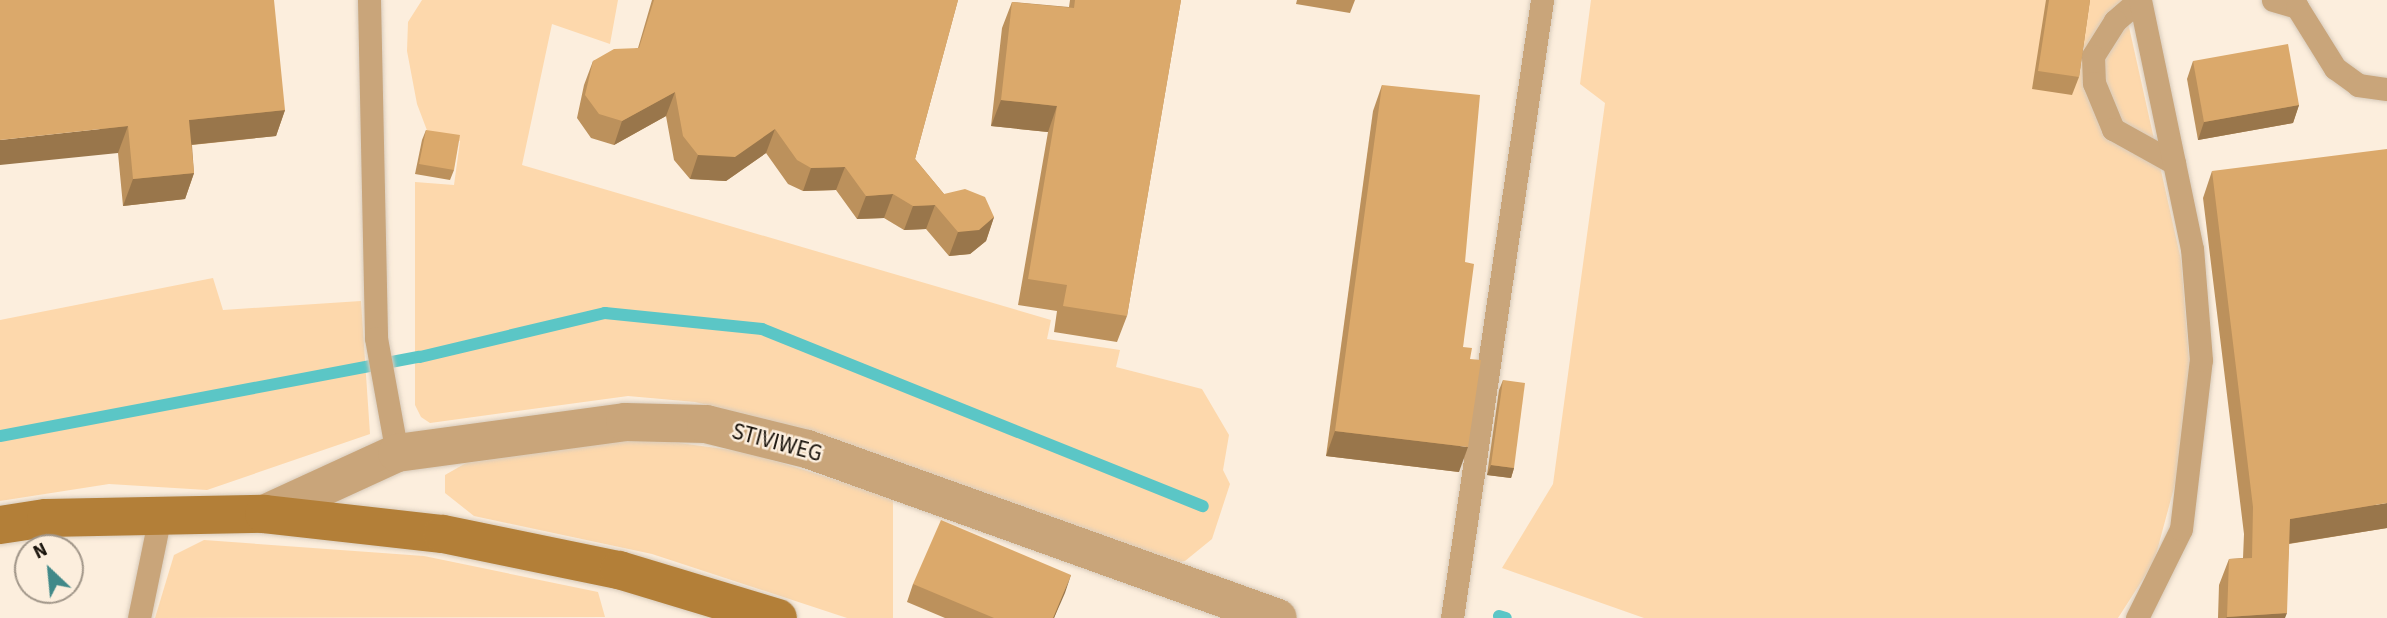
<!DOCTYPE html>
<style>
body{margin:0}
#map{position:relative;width:2387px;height:618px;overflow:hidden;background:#fceedd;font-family:"Source Sans 3",sans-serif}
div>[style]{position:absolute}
.green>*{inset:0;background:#fdd8ac}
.stream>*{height:12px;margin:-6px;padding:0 6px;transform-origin:6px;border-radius:6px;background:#5bc6c6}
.roads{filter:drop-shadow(0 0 2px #d8cbbb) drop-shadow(0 0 2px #d8cbbb)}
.lane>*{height:23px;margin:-11.5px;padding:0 11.5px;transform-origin:11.5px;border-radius:11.5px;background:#c9a57a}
.street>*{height:38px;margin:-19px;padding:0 19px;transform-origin:19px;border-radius:19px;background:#c9a57a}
.secondary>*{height:38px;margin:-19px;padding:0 19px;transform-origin:19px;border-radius:19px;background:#b37f38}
.wall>*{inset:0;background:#bc915c}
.shaded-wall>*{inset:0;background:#99764b}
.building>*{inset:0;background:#dba96b}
span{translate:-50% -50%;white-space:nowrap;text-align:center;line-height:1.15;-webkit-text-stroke:5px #fceedd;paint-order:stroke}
.street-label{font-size:23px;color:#18120b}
.north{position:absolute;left:14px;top:534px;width:70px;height:70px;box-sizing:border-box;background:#fceedd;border:2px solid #a19689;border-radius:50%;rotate:334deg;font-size:19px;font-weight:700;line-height:28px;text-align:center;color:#18120b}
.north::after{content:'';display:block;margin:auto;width:24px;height:32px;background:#418989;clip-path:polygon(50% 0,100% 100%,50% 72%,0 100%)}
</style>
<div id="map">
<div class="green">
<div style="clip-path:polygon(422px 0,618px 0,610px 44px,552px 24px,522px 165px,1051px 320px,1047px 339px,1120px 350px,1116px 367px,1202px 389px,1229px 435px,1223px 470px,1230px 484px,1212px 539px,1185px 561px,1172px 563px,777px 422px,695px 402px,628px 396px,430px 423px,421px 417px,415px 405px,415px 182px,454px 185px,460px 141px,428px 133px,417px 104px,407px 51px,408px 22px)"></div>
<div style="clip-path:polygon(1591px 0,2123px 0,2181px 260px,2190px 371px,2178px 473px,2154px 562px,2118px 618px,1644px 618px,1502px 568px,1553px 484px,1605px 103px,1580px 84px)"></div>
<div style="clip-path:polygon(213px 278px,223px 310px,361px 301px,370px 434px,207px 490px,109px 484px,0 501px,0 320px)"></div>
<div style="clip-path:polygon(641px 438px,747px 452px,893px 498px,893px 618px,847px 618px,652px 554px,474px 516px,445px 493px,445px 475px,466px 463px)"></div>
<div style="clip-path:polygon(204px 540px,424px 556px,598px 592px,605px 617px,155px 618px,174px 555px)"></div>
</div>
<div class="stream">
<div style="left:0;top:436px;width:427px;rotate:-10.7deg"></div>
<div style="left:420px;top:357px;width:190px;rotate:-13.4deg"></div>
<div style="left:605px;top:313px;width:158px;rotate:5.8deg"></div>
<div style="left:762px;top:329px;width:475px;rotate:21.9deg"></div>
<div style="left:1499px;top:616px;width:7px;rotate:16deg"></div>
</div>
<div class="roads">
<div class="lane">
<div style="left:369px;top:0;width:338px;rotate:88.8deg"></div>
<div style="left:376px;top:338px;width:117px;rotate:79.7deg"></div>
<div style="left:2139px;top:0;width:32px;rotate:139deg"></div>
<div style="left:2115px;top:21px;width:41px;rotate:122.2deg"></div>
<div style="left:2093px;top:56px;width:27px;rotate:88deg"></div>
<div style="left:2094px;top:83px;width:50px;rotate:67.6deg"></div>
<div style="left:2113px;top:129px;width:70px;rotate:29.1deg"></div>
<div style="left:2273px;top:0;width:25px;rotate:16deg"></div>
<div style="left:2297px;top:7px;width:72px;rotate:58.1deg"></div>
<div style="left:2335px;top:68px;width:29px;rotate:36deg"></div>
<div style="left:2358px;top:85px;width:29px;rotate:8deg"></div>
<div style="left:139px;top:618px;width:104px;rotate:-78.4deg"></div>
<div style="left:1452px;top:618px;width:625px;rotate:-81.71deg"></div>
<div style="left:2137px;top:618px;width:99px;rotate:-63.7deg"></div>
<div style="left:2181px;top:529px;width:170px;rotate:-83.3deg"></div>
<div style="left:2201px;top:360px;width:111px;rotate:-94.6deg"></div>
<div style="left:2192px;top:249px;width:254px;rotate:-101.8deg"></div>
</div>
<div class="street">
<div style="left:264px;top:514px;width:146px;rotate:-24.6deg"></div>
<div style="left:397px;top:453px;width:230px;rotate:-7.7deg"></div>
<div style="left:625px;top:422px;width:81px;rotate:1.4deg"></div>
<div style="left:706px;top:424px;width:104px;rotate:13.9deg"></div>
<div style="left:807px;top:449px;width:500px;rotate:19.74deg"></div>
</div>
<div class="secondary">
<div style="left:0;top:525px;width:47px;rotate:-8.7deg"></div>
<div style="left:46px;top:518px;width:218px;rotate:-1.1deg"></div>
<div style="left:264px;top:514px;width:180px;rotate:6.4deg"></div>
<div style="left:443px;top:534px;width:180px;rotate:11.6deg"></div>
<div style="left:619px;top:570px;width:166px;rotate:16.8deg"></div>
</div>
</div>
<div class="wall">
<div style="clip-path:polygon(0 0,285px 110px,276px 136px,192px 145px,194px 173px,185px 199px,123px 206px,118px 153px)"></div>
<div style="clip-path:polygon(652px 0,958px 0,915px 159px,944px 194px,994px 217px,986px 241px,970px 254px,949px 256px,926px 229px,904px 230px,884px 218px,857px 219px,836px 190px,803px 191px,788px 184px,766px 153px,726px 181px,690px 179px,674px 160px,666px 116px,614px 145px,591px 138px,577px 118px,584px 85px,593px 61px,638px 48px)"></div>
<div style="clip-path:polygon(1070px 0,1181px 0,1127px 316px,1117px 342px,1054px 332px,1057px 311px,1018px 305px,1048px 132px,991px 126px,1002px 28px,1012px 2px,1069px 7px)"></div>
<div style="clip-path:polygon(1297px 0,1355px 0,1350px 13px,1296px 4px)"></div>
<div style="clip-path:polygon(2046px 0,2090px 0,2079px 77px,2072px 95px,2032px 89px)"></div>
<div style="clip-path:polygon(2193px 61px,2299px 105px,2293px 123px,2198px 140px,2187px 79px)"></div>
<div style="clip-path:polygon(1382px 85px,1465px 262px,1463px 347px,1459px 472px,1326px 456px,1373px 111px)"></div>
<div style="clip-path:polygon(426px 130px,454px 170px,450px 180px,415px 174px,422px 140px)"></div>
<div style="clip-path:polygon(2212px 171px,2387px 528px,2289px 544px,2285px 618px,2218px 618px,2219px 585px,2229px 559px,2243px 558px,2244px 534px,2203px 198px)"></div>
<div style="clip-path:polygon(1503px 380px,1514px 468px,1511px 478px,1487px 475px,1499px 390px)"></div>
<div style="clip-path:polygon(1071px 575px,1054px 618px,945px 618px,907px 602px,913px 584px)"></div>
</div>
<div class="shaded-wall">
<div style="clip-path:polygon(675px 92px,666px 116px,614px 145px,622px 121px)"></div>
<div style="clip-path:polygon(1001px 100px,1057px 106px,1048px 132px,991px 126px)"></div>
<div style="clip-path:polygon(2299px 105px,2293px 123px,2198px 140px,2204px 122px)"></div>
<div style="clip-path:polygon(285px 110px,276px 136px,179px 146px,189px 120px)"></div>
<div style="clip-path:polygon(128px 126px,118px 153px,0 165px,0 140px)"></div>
<div style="clip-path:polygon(775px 129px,766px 153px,726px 181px,690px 179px,698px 155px)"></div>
<div style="clip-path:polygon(845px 167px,836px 190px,803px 191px,811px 168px)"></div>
<div style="clip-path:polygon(194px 173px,185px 199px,123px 206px,133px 179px)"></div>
<div style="clip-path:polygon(893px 194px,884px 218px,857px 219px,866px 196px)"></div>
<div style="clip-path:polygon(935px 205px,926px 229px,904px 230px,913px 206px)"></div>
<div style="clip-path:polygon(994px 217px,986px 241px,970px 254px,949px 256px,958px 232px)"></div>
<div style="clip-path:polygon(1335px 431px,1468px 447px,1459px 472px,1326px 456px)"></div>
<div style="clip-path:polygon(1491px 465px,1514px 468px,1511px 478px,1487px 475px)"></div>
<div style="clip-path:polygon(2387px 503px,2387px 528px,2280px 545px,2290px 519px)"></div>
<div style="clip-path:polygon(1071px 575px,1065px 593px,1054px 618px,1053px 618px)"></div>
<div style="clip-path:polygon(2287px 613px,2285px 618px,2226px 618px,2227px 617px)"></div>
</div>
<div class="building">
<div style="clip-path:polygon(0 0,274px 0,285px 110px,189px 120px,194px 173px,133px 179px,128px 126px,0 140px)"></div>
<div style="clip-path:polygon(654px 0,958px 0,915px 159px,944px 194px,965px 189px,985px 197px,994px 217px,979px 230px,958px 232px,935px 205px,913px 206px,893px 194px,866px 196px,845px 167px,811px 168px,797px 160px,775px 129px,735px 157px,698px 155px,683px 136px,675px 92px,622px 121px,599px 114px,585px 95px,593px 61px,614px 49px,639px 48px)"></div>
<div style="clip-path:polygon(1075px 0,1181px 0,1127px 316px,1063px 306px,1067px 285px,1028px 279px,1057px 106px,1001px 100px,1012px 2px,1074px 8px)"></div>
<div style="clip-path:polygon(2049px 0,2090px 0,2079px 77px,2038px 71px)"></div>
<div style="clip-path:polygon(2288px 44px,2299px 105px,2204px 122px,2193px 61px)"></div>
<div style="clip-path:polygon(1382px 85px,1480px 95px,1465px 262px,1474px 264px,1463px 347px,1472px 348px,1470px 359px,1481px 360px,1468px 447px,1335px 431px)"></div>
<div style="clip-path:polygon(426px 130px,460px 135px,454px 170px,419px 164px)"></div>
<div style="clip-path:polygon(2387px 149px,2387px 503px,2290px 519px,2287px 613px,2227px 617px,2229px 559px,2252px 558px,2253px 507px,2212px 171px)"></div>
<div style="clip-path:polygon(1503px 380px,1525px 383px,1514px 468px,1491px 465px)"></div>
<div style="clip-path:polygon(941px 520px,1071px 575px,1053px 618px,994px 618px,913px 584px)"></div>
</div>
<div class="street-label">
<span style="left:777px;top:443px;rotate:15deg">STIVIWEG</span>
</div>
<div class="north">N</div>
</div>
